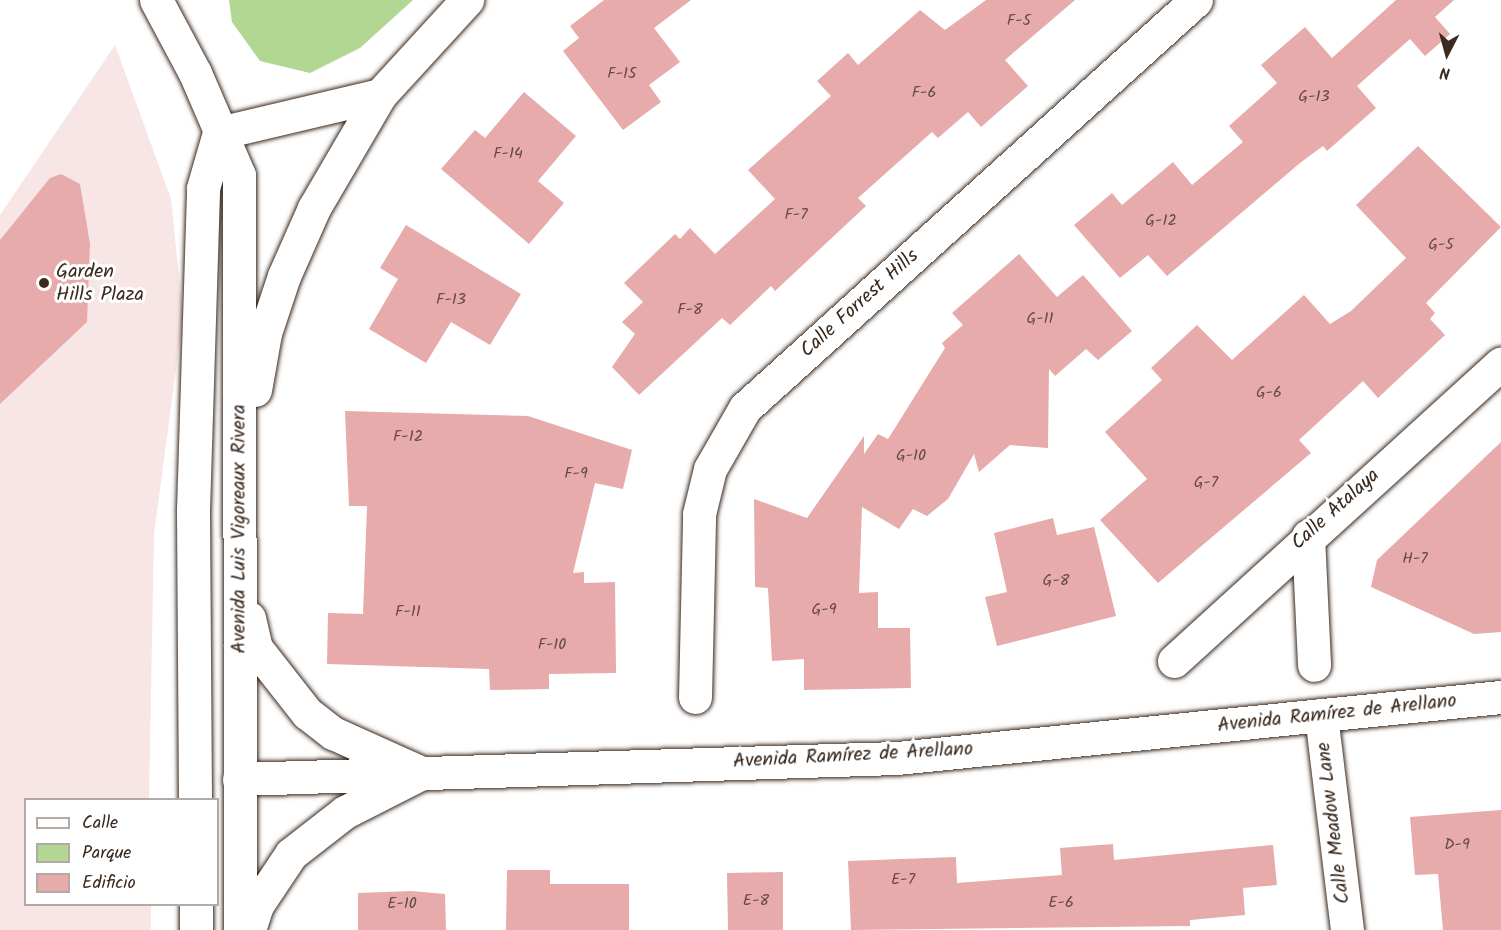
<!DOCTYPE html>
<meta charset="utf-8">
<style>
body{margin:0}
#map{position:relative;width:1501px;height:930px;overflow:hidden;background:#fff;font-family:Kalam,sans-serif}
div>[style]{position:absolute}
.built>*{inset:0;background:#f8e6e6}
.green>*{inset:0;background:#b1d792}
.building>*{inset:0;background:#e6abaa}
.roads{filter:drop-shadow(0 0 2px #3b2a1e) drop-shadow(0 0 2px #3b2a1e)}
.minor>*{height:33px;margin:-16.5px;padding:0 16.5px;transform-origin:16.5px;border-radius:16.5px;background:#fff}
.major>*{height:33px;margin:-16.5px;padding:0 16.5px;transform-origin:16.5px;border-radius:16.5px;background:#fff}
.dots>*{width:16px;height:16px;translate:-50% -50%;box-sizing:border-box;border:3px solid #fff;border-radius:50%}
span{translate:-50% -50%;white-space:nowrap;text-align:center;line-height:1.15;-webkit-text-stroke:6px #fff;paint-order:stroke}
.number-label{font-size:16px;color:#664a41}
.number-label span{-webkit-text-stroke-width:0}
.poi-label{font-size:20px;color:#3b2a1e}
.left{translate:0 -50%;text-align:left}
.street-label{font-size:20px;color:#3b2a1e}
.legend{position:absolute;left:24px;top:798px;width:195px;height:108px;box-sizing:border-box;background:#fff;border:2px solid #b1aaa5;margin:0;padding:8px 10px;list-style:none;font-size:18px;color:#3b2a1e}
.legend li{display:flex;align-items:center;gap:12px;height:30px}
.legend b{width:30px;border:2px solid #b1aaa5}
.north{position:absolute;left:1417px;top:24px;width:60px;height:60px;-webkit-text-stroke:4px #fff;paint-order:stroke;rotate:186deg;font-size:16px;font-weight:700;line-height:24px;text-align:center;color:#3b2a1e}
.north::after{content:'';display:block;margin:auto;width:21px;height:27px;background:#3b2a1e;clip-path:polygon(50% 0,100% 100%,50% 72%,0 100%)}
</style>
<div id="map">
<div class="built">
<div style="clip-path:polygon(115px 45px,171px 199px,183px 316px,154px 535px,149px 799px,26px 800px,26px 904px,151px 905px,151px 930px,0 930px,0 215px)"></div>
</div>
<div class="green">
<div style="clip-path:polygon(229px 0,413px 0,360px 48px,310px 73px,260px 61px,232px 22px)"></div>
</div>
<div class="building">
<div style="clip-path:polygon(604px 0,691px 0,654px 28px,680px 62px,649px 85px,661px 102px,623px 130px,563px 51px,579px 38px,570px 26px)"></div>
<div style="clip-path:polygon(986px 0,1075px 0,1005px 60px,1028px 86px,981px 127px,968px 112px,938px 138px,932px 132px,858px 198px,866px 206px,775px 291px,771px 286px,730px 325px,722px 318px,639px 395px,612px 367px,635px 334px,622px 322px,643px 302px,624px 283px,675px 234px,680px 239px,690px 228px,715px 254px,775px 199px,748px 170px,831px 96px,817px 81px,848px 53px,858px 65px,920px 10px,945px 30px)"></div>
<div style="clip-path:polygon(1396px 0,1454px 0,1435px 17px,1450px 34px,1425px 56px,1410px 39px,1357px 86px,1376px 108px,1327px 151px,1323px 146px,1300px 163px,1167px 276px,1148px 255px,1120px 278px,1074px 225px,1112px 193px,1122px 205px,1173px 162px,1192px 185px,1243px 142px,1229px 126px,1277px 83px,1261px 65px,1305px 27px,1332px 58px)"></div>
<div style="clip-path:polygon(524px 92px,576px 136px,538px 181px,564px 203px,529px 244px,441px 169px,475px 130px,485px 138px)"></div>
<div style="clip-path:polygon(1418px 146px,1501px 227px,1426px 303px,1435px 313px,1430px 319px,1445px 335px,1378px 398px,1363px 381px,1299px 440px,1311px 453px,1158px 583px,1100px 520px,1147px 479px,1105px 432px,1162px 380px,1151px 368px,1197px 325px,1232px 360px,1304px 295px,1330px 324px,1351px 311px,1406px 258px,1356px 205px)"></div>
<div style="clip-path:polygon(61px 174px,80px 184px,90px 244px,87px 322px,0 404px,0 240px,50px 178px)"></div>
<div style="clip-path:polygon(406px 225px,521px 294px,490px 345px,451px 322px,426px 363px,369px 329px,398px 279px,380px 268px)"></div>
<div style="clip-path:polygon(1019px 254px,1057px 297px,1083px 275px,1132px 331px,1098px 360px,1086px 349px,1055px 376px,1049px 369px,1048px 448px,1010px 445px,979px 472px,974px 454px,948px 499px,927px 516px,913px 509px,899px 529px,862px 507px,859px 593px,878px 592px,878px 628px,910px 628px,911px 688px,804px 690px,804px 659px,772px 661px,768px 588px,755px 587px,754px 499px,807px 518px,864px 436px,864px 454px,878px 434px,888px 439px,945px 348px,942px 343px,963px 325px,952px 313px)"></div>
<div style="clip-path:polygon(345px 411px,528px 416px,632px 450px,623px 489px,595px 483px,573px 573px,584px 572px,584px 583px,615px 582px,616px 673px,549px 674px,549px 689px,490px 690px,489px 669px,327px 664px,328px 613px,363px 614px,367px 506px,349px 506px)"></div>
<div style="clip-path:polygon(1501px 442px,1501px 632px,1474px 634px,1371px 587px,1377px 560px)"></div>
<div style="clip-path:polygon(1053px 518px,1057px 535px,1094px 527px,1116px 616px,997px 646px,985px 597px,1007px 592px,994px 533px)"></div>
<div style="clip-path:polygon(1501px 810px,1501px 930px,1443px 930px,1438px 874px,1415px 875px,1410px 817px)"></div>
<div style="clip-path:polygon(1113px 844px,1114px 860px,1273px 845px,1277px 885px,1243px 888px,1245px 915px,1190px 920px,1190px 926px,851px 930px,848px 861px,956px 857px,957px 883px,1062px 875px,1060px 848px)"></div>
<div style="clip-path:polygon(507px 870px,550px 870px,550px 884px,629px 884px,629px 930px,506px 930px)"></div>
<div style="clip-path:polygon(783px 872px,783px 930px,728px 930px,727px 873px)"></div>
<div style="clip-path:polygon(411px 891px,445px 894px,446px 930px,358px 930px,358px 893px)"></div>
</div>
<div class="roads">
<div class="minor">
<div style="left:219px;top:133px;width:165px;rotate:-13.3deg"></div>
<div style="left:380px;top:95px;width:129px;rotate:-47.5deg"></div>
<div style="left:1308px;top:536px;width:129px;rotate:87.3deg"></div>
<div style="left:1174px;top:661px;width:442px;rotate:-42.3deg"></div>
<div style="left:695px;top:697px;width:183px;rotate:-88.7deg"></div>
<div style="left:699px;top:514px;width:46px;rotate:-76.3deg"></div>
<div style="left:710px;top:469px;width:70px;rotate:-60.2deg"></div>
<div style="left:745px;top:408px;width:608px;rotate:-42.13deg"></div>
<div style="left:1321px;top:715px;width:217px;rotate:83.1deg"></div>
<div style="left:239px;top:779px;width:658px;rotate:-1.83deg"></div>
<div style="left:897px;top:758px;width:607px;rotate:-5.77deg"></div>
</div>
<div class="major">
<div style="left:156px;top:0;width:83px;rotate:61.9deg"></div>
<div style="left:195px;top:73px;width:111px;rotate:66.7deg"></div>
<div style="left:239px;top:175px;width:755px;rotate:89.92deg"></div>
<div style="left:255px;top:390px;width:58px;rotate:-80deg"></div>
<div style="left:265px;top:333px;width:60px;rotate:-71.6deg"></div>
<div style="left:284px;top:276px;width:74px;rotate:-66.2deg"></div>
<div style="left:314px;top:208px;width:131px;rotate:-59.7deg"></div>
<div style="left:249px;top:618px;width:31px;rotate:77deg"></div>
<div style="left:256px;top:648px;width:83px;rotate:51.9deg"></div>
<div style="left:307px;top:713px;width:33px;rotate:38deg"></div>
<div style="left:333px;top:733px;width:98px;rotate:24.2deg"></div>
<div style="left:195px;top:800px;width:290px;rotate:-90.4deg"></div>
<div style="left:193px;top:510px;width:322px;rotate:-88.2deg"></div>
<div style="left:203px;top:188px;width:57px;rotate:-73.8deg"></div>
<div style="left:196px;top:904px;width:26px;rotate:90deg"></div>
<div style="left:249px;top:930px;width:26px;rotate:-72deg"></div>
<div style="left:257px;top:905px;width:61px;rotate:-56.3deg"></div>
<div style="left:291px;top:854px;width:68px;rotate:-37.9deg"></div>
<div style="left:345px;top:812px;width:86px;rotate:-26.9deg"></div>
</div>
</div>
<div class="dots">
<div style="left:44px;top:283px;background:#3b2a1e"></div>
</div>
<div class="number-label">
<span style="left:1019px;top:21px">F-5</span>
<span style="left:622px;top:74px">F-15</span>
<span style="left:924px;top:93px">F-6</span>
<span style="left:1314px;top:97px">G-13</span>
<span style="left:508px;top:154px">F-14</span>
<span style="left:796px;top:215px">F-7</span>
<span style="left:1161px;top:221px">G-12</span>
<span style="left:1441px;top:245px">G-5</span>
<span style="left:451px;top:300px">F-13</span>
<span style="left:690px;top:310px">F-8</span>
<span style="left:1040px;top:319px">G-11</span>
<span style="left:1269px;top:393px">G-6</span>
<span style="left:408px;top:437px">F-12</span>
<span style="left:911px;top:456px">G-10</span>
<span style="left:576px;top:474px">F-9</span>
<span style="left:1206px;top:483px">G-7</span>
<span style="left:1415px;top:559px">H-7</span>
<span style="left:1056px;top:581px">G-8</span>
<span style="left:824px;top:610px">G-9</span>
<span style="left:408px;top:612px">F-11</span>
<span style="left:552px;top:645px">F-10</span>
<span style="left:1457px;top:845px">D-9</span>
<span style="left:903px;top:880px">E-7</span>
<span style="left:756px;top:901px">E-8</span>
<span style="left:1061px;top:903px">E-6</span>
<span style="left:402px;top:904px">E-10</span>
</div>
<div class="poi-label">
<span class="left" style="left:56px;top:284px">Garden<br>Hills Plaza</span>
</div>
<div class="street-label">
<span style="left:860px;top:304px;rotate:-42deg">Calle Forrest Hills</span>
<span style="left:1336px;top:510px;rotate:-42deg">Calle Atalaya</span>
<span style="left:240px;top:529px;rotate:-90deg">Avenida Luis Vigoreaux Rivera</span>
<span style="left:1337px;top:714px;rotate:-6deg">Avenida Ramírez de Arellano</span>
<span style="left:853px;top:756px;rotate:-3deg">Avenida Ramírez de Arellano</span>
<span style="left:1334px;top:823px;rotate:-97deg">Calle Meadow Lane</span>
</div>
<ul class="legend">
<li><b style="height:8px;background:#fff"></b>Calle</li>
<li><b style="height:16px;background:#b1d792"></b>Parque</li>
<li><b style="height:16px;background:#e6abaa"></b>Edificio</li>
</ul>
<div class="north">N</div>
</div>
